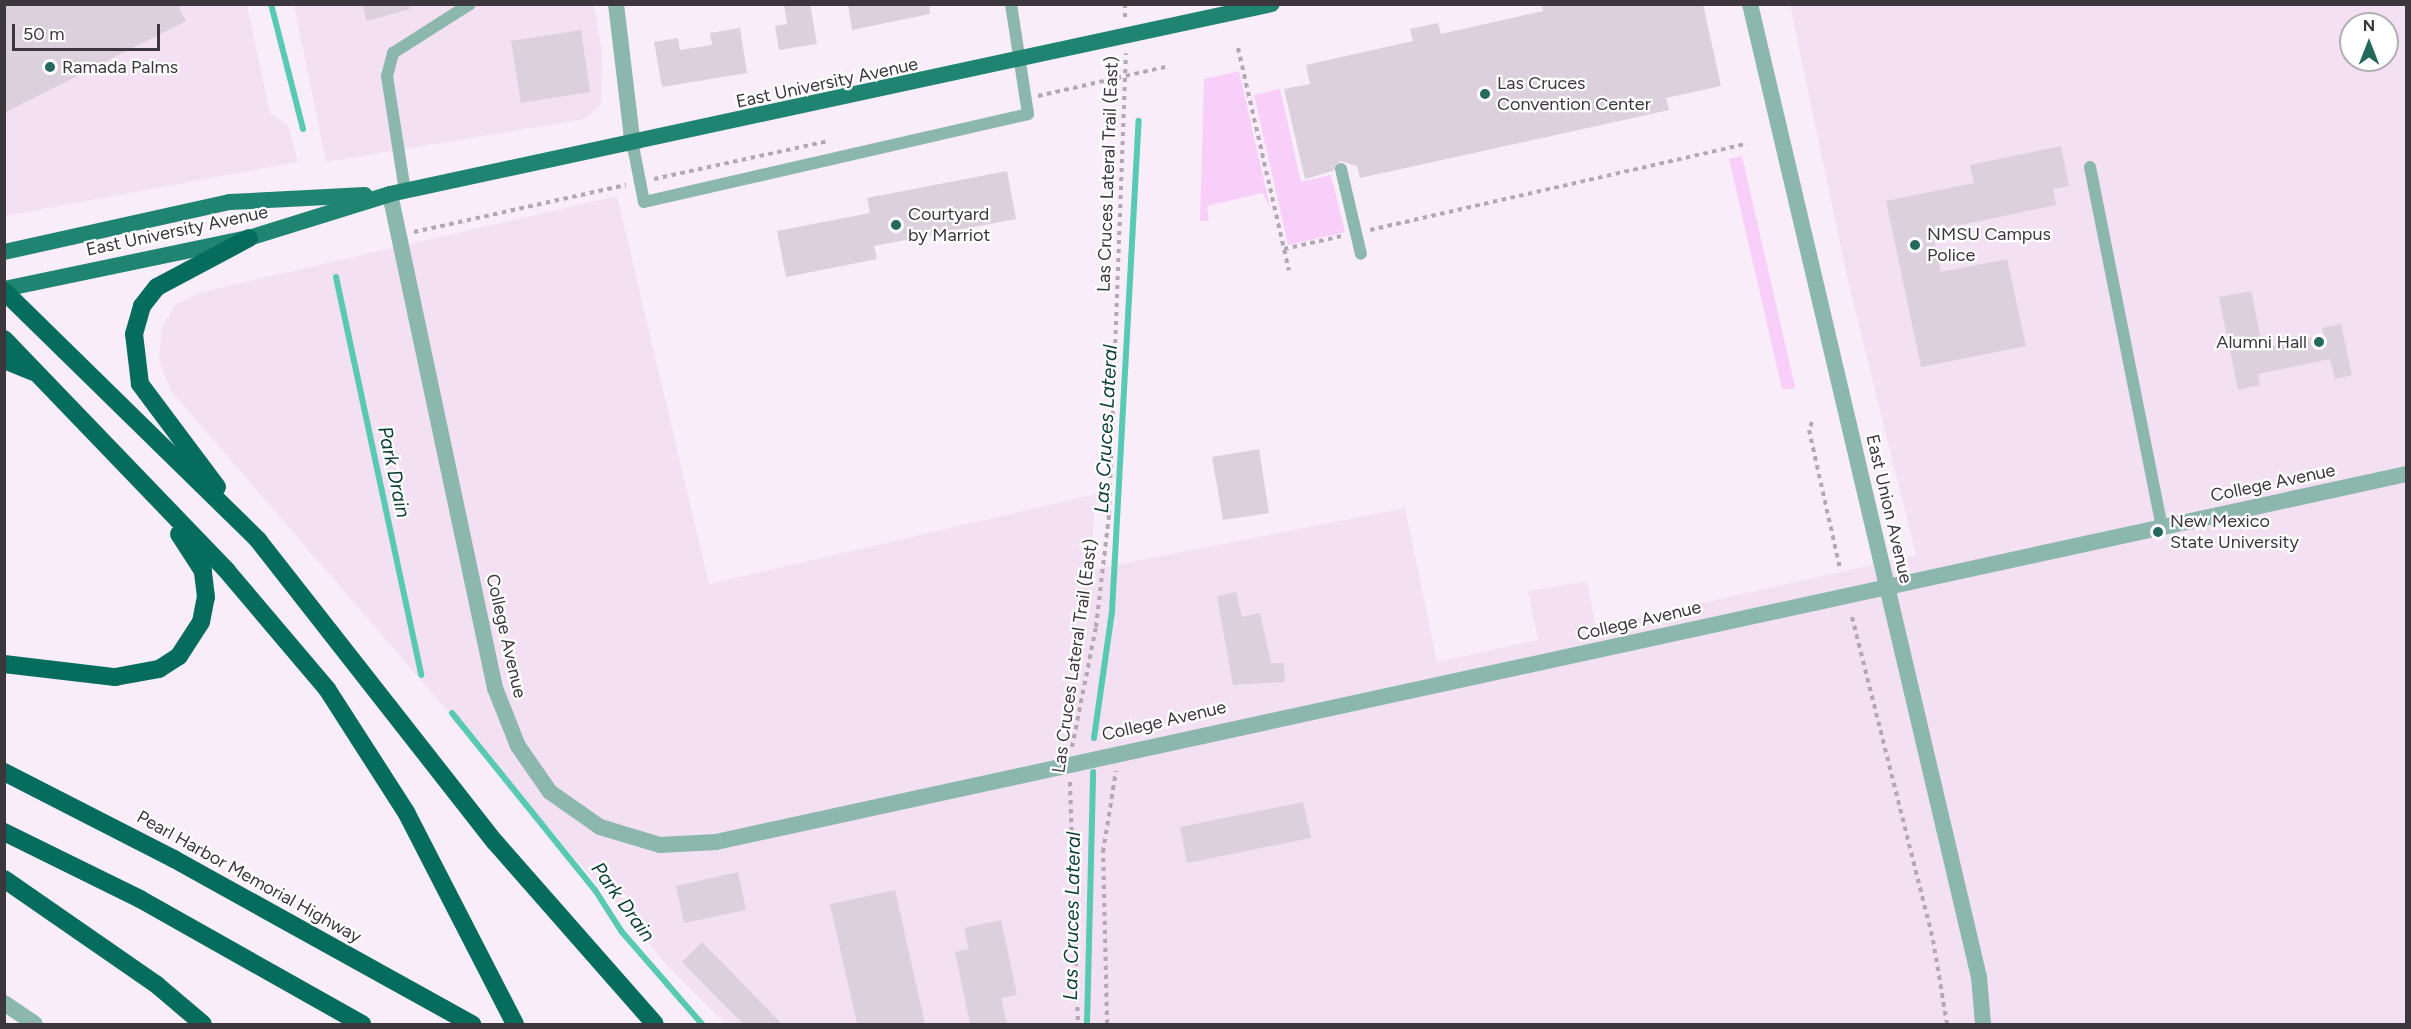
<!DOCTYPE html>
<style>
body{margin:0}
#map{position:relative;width:2411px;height:1029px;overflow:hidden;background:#faedfa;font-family:Figtree,sans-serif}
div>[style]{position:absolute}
.built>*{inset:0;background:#f3e0f3}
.green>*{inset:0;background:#f8cff9}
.stream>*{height:6px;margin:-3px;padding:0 3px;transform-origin:3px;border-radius:3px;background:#58c9b3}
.building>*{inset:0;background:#dcd0dc}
.path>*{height:4px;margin-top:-2px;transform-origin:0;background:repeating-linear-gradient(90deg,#b2a8b2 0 4.5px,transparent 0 9px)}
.service>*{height:12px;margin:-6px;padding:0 6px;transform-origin:6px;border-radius:6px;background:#8bb7ac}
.minor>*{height:16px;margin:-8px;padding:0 8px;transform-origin:8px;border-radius:8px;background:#8bb7ac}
.tertiary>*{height:16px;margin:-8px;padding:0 8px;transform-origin:8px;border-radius:8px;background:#8bb7ac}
.primary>*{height:16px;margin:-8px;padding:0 8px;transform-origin:8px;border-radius:8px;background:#208472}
.motorway>*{height:18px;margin:-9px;padding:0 9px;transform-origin:9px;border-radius:9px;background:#066d5e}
.dots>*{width:16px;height:16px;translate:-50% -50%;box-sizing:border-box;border:3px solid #fff;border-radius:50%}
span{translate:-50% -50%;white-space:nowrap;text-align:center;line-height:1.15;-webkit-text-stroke:4.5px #fff;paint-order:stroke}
.poi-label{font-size:18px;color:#3b373c}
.left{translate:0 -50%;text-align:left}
.right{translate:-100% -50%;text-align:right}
.street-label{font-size:18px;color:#3b373c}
.water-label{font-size:20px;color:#0b3f36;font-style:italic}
.frame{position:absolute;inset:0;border:6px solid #3b373c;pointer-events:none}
.north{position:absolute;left:2339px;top:12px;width:60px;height:60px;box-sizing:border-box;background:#fff;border:2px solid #b1afb1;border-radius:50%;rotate:0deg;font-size:16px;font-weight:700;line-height:24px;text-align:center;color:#3b373c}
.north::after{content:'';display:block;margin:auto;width:21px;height:27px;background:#24695c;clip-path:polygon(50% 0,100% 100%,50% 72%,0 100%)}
.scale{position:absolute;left:12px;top:24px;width:148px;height:27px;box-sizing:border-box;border:3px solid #3b373c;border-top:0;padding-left:8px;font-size:18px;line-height:21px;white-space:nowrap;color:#3b373c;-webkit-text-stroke:4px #fff;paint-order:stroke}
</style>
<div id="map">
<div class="built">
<div style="clip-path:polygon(5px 5px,247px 5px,270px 113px,288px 125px,298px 162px,5px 216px)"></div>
<div style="clip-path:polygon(294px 5px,594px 5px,602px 52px,601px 104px,585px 119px,326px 162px)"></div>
<div style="clip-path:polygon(evenodd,1790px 5px,2406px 5px,2406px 1024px,726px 1024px,668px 966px,171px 391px,159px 360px,162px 328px,175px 305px,202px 292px,617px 196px,709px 584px,1096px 494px,1090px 570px,1405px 508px,1437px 662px,1538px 640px,1528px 591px,1587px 581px,1596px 627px,1916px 555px,1849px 286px,1790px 5px,2351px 24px,2387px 24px,2387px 60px,2351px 60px,2351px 24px)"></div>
</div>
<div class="green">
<div style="clip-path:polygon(1239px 71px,1270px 207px,1262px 193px,1207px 206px,1209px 221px,1200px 221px,1204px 79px)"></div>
<div style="clip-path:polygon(1280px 89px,1301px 182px,1331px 175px,1345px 232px,1288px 245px,1254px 95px)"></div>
<div style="clip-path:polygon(1742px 156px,1795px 387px,1793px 389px,1782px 389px,1729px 159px)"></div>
</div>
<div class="stream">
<div style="left:271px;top:4px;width:129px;rotate:75.6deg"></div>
<div style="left:336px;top:277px;width:407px;rotate:77.9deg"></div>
<div style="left:452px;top:713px;width:228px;rotate:51.1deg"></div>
<div style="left:595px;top:890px;width:50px;rotate:57.3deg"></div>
<div style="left:622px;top:932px;width:122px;rotate:49deg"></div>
<div style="left:1094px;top:738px;width:127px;rotate:-81.9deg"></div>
<div style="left:1112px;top:612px;width:492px;rotate:-86.9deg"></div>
<div style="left:1087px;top:1024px;width:252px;rotate:-88.6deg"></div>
</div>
<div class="building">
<div style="clip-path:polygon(4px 4px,177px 4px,186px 21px,4px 113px)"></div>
<div style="clip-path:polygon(362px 4px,409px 4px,410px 9px,367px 21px)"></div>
<div style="clip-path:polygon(784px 4px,810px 4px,817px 44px,779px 50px,775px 26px,787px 24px)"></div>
<div style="clip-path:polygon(848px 4px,929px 4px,930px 14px,852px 30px)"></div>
<div style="clip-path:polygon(1542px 4px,1703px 4px,1721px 86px,1666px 98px,1669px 110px,1360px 178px,1357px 166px,1340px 161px,1333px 171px,1305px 179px,1284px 89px,1310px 84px,1306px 65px,1413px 41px,1410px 29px,1438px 23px,1441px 34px,1543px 11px)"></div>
<div style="clip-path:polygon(740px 28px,747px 73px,662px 87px,654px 42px,678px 38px,680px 50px,712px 45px,710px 33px)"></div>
<div style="clip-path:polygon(581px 30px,590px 92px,521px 103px,511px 41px)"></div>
<div style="clip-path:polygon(2061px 146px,2069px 186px,2053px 189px,2056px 205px,1932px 231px,1941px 272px,2007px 259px,2026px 346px,1921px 367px,1886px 201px,1974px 183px,1970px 165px)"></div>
<div style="clip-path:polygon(1007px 171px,1016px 219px,874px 246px,877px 259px,786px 277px,777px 231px,870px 213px,867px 198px)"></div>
<div style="clip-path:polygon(2251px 291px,2263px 348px,2324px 335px,2322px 328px,2341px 324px,2352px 375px,2335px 379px,2330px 359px,2258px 374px,2260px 385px,2238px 390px,2219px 297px)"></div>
<div style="clip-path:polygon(1259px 449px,1269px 513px,1223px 520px,1212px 457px)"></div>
<div style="clip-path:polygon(1236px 592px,1242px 617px,1260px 613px,1271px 663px,1284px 663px,1285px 682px,1233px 685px,1217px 596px)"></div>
<div style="clip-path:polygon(1303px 802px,1311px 838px,1187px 863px,1180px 827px)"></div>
<div style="clip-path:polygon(738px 872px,746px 910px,684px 923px,676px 886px)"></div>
<div style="clip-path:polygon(895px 890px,925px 1024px,857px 1024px,830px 904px)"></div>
<div style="clip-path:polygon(1001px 920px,1017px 995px,1001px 998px,1007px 1024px,970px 1024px,955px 952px,969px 949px,964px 928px)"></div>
<div style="clip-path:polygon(702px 942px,782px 1024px,743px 1024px,682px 962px)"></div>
</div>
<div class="path">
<div style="left:1125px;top:4px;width:15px;rotate:90deg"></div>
<div style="left:1238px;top:48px;width:228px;rotate:77.1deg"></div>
<div style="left:1038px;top:96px;width:134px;rotate:-12.9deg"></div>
<div style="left:654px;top:179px;width:179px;rotate:-12.3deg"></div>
<div style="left:1370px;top:230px;width:387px;rotate:-12.9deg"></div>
<div style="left:414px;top:232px;width:217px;rotate:-12.5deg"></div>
<div style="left:1284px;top:249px;width:59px;rotate:-12.6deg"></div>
<div style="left:1812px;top:422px;width:9px;rotate:111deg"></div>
<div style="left:1809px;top:430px;width:142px;rotate:77.4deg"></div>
<div style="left:1852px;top:617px;width:333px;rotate:75.9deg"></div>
<div style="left:1933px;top:940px;width:85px;rotate:80.5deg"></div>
<div style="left:1072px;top:747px;width:122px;rotate:-78.7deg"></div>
<div style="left:1096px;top:627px;width:114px;rotate:-83.4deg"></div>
<div style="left:1109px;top:514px;width:461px;rotate:-87.9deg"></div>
<div style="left:1070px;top:782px;width:242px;rotate:88.1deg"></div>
<div style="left:1107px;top:1024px;width:172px;rotate:-91.3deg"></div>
<div style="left:1103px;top:852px;width:82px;rotate:-80.9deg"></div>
</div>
<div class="service">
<div style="left:633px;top:146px;width:57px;rotate:78.9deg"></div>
<div style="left:644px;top:202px;width:394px;rotate:-12.9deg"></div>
<div style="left:1028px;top:114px;width:111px;rotate:-98.8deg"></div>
<div style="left:2090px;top:167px;width:367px;rotate:78.7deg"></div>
<div style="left:1341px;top:169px;width:87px;rotate:76.8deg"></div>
<div style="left:405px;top:191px;width:116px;rotate:-98.9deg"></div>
<div style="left:387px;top:76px;width:24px;rotate:-75deg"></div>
<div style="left:393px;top:53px;width:91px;rotate:-32.5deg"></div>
</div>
<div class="minor">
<div style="left:616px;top:4px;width:143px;rotate:83.2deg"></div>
<div style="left:390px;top:194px;width:505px;rotate:78deg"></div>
<div style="left:495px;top:688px;width:62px;rotate:68.4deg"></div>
<div style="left:518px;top:746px;width:56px;rotate:55.2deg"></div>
<div style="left:550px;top:792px;width:61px;rotate:35deg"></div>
<div style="left:600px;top:827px;width:63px;rotate:16.7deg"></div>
<div style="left:660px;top:845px;width:56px;rotate:-3.1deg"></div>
<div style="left:716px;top:842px;width:1730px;rotate:-12.28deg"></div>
<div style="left:4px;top:1003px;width:37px;rotate:34deg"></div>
</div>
<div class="tertiary">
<div style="left:1750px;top:4px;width:1000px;rotate:76.76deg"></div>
<div style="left:1979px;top:977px;width:47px;rotate:85.1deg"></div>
</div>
<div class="primary">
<div style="left:4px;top:252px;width:231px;rotate:-12.5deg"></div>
<div style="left:230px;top:202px;width:135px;rotate:-3deg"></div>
<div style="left:4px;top:289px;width:250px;rotate:-11.8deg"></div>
<div style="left:249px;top:238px;width:148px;rotate:-17.3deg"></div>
<div style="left:390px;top:194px;width:902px;rotate:-12.16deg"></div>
</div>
<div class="motorway">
<div style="left:4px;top:291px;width:356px;rotate:44.4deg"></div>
<div style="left:258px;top:540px;width:384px;rotate:51.9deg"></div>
<div style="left:495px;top:842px;width:242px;rotate:48.7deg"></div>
<div style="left:4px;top:339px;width:322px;rotate:46.1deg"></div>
<div style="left:227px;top:571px;width:155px;rotate:49.7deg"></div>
<div style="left:327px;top:689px;width:146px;rotate:57.3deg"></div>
<div style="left:406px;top:812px;width:238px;rotate:62.8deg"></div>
<div style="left:4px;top:360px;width:31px;rotate:22deg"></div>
<div style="left:217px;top:487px;width:129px;rotate:-126.8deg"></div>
<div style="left:140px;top:384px;width:50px;rotate:-96.8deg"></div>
<div style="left:134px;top:334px;width:29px;rotate:-74deg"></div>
<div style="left:142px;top:306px;width:24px;rotate:-52deg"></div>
<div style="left:157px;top:287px;width:104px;rotate:-28deg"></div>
<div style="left:4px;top:664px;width:112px;rotate:6.7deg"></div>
<div style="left:115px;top:677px;width:45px;rotate:-10.3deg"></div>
<div style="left:159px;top:669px;width:24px;rotate:-33deg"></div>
<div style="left:179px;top:656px;width:40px;rotate:-57.1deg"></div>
<div style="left:201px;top:622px;width:25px;rotate:-79deg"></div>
<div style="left:206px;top:597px;width:26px;rotate:-97deg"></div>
<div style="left:203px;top:571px;width:44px;rotate:-123deg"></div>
<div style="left:4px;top:772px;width:191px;rotate:27.1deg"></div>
<div style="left:174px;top:859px;width:341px;rotate:29deg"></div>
<div style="left:4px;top:832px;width:152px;rotate:26.2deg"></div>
<div style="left:140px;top:899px;width:255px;rotate:29.4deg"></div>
<div style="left:4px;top:879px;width:186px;rotate:34.7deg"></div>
<div style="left:157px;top:985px;width:60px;rotate:40.3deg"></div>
</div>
<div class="dots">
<div style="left:50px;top:67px;background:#24695c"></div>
<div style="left:1485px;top:94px;background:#24695c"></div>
<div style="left:896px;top:225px;background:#24695c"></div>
<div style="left:1915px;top:245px;background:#24695c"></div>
<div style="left:2319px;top:342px;background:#24695c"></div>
<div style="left:2158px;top:532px;background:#24695c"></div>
</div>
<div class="poi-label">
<span class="left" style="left:62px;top:67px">Ramada Palms</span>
<span class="left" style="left:1497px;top:94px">Las Cruces<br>Convention Center</span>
<span class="left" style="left:908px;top:225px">Courtyard<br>by Marriot</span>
<span class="left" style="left:1927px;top:245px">NMSU Campus<br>Police</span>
<span class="right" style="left:2307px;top:342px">Alumni Hall</span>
<span class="left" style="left:2170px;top:532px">New Mexico<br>State University</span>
</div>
<div class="street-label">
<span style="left:827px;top:83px;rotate:-12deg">East University Avenue</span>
<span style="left:1108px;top:174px;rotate:-88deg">Las Cruces Lateral Trail (East)</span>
<span style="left:177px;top:231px;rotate:-12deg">East University Avenue</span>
<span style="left:2273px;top:483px;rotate:-12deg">College Avenue</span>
<span style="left:1889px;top:509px;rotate:77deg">East Union Avenue</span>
<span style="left:1639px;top:621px;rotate:-13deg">College Avenue</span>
<span style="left:506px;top:636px;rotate:77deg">College Avenue</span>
<span style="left:1075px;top:656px;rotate:-82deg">Las Cruces Lateral Trail (East)</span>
<span style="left:1164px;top:721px;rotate:-13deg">College Avenue</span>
<span style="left:249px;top:877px;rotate:29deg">Pearl Harbor Memorial Highway</span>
</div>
<div class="water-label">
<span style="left:1106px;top:429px;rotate:-87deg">Las Cruces Lateral</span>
<span style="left:394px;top:472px;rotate:78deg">Park Drain</span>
<span style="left:623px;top:902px;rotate:54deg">Park Drain</span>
<span style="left:1072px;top:916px;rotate:-89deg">Las Cruces Lateral</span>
</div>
<div class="frame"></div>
<div class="north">N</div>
<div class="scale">50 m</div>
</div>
